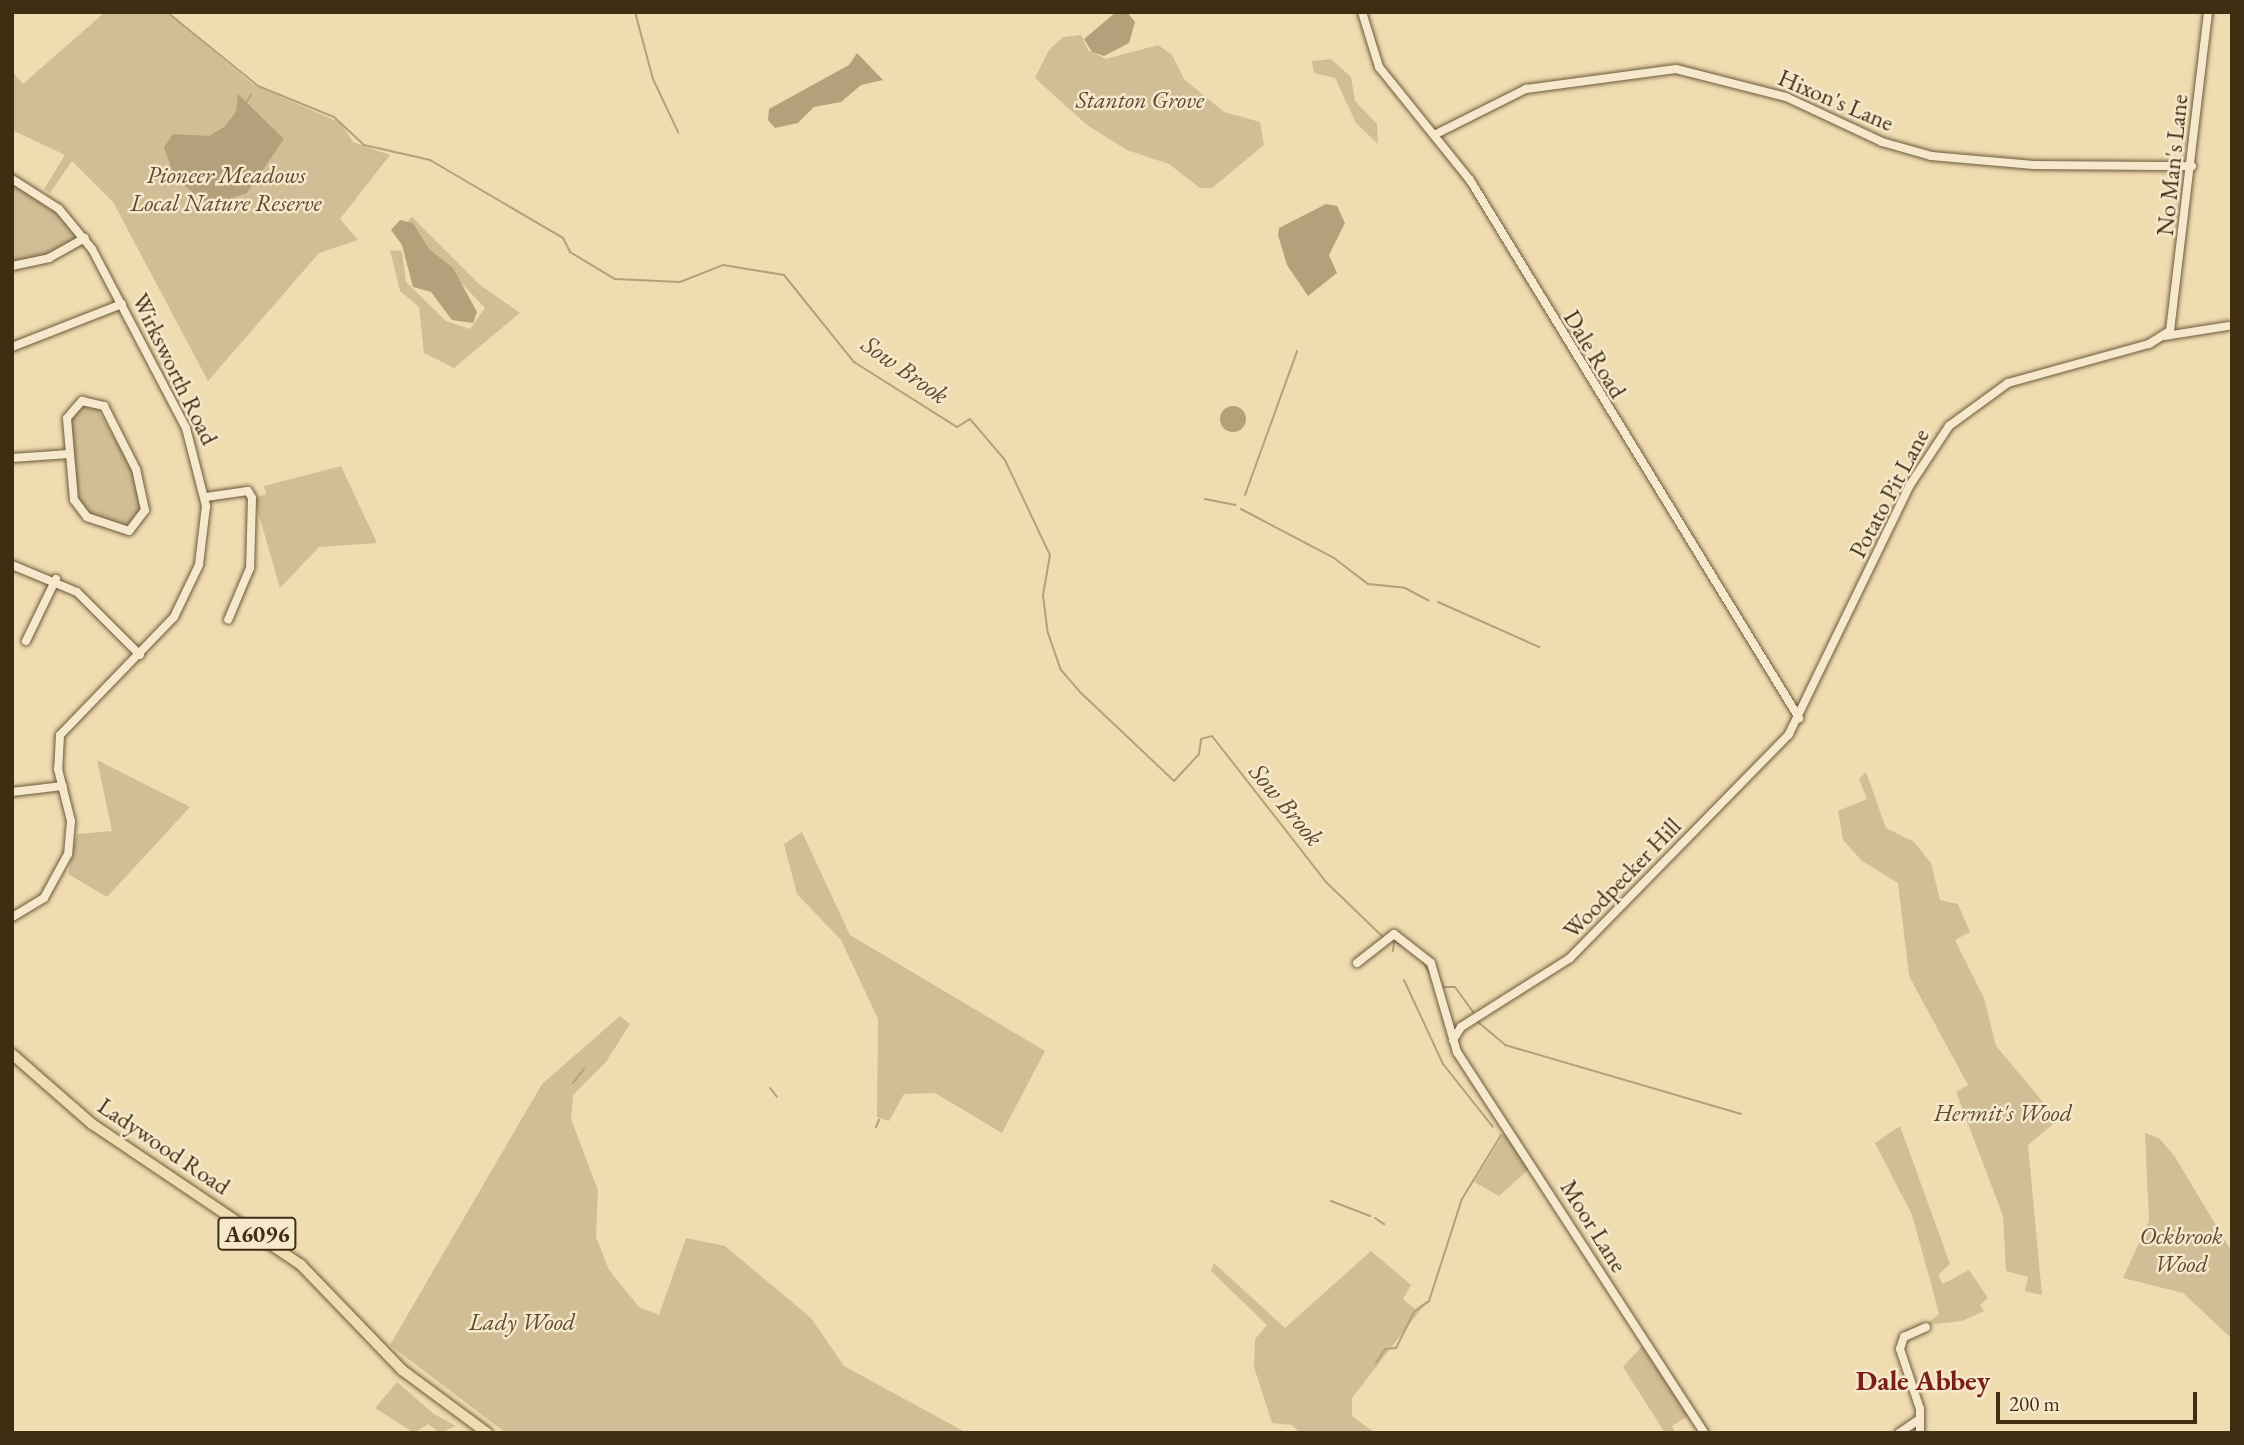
<!DOCTYPE html>
<style>
body{margin:0}
#map{position:relative;width:2244px;height:1445px;overflow:hidden;background:#f0dcb1;font-family:"EB Garamond",serif}
div>[style]{position:absolute}
.green>*{inset:0;background:#d2be96}
.water>*{inset:0;background:#b4a17b}
.round{border-radius:50%}
.stream>*{height:2px;margin:-1px;padding:0 1px;transform-origin:1px;border-radius:1px;background:#b4a17b}
.roads{filter:drop-shadow(0 0 2px #6c5a3a) drop-shadow(0 0 2px #6c5a3a)}
.minor>*{height:8px;margin:-4px;padding:0 4px;transform-origin:4px;border-radius:4px;background:#f5e8cc}
.major>*{height:10px;margin:-5px;padding:0 5px;transform-origin:5px;border-radius:5px;background:#f0dcb1}
span{translate:-50% -50%;white-space:nowrap;text-align:center;line-height:1.15;-webkit-text-stroke:5px #f5e8cc;paint-order:stroke}
.shield-label span{padding:2px 5px;background:#f5e8cc;border:2px solid;border-radius:5px;-webkit-text-stroke-width:0}
.shield-label{font-size:23px;color:#402e13;font-weight:700}
.park-label{font-size:24px;color:#5d4b2d;font-style:italic}
.street-label{font-size:24px;color:#402e13}
.water-label{font-size:26px;color:#5d4b2d;font-style:italic}
.quarter-label{font-size:28px;color:#7a1f14;font-weight:700}
.frame{position:absolute;inset:0;border:14px solid #402e13;pointer-events:none}
.scale{position:absolute;left:1996px;top:1392px;width:201px;height:32px;box-sizing:border-box;border:4px solid #402e13;border-top:0;padding-left:9px;font-size:21px;line-height:24px;white-space:nowrap;color:#402e13;-webkit-text-stroke:5px #f5e8cc;paint-order:stroke}
</style>
<div id="map">
<div class="green">
<div style="clip-path:polygon(105px 12px,167px 12px,254px 85px,341px 123px,353px 142px,390px 155px,340px 219px,358px 240px,319px 253px,208px 381px,113px 202px,72px 161px,50px 193px,44px 189px,65px 155px,12px 130px,12px 71px,23px 84px)"></div>
<div style="clip-path:polygon(1081px 35px,1088px 50px,1106px 59px,1158px 45px,1172px 55px,1184px 79px,1224px 112px,1260px 122px,1264px 145px,1212px 188px,1200px 188px,1169px 164px,1127px 150px,1087px 125px,1035px 78px,1049px 50px,1063px 37px)"></div>
<div style="clip-path:polygon(1331px 59px,1351px 77px,1355px 101px,1377px 124px,1378px 144px,1356px 123px,1335px 78px,1314px 73px,1312px 61px)"></div>
<div style="clip-path:polygon(12px 182px,51px 207px,76px 231px,75px 240px,55px 253px,12px 263px)"></div>
<div style="clip-path:polygon(412px 217px,479px 284px,520px 313px,454px 368px,424px 353px,419px 307px,400px 291px,390px 250px,402px 251px,406px 282px,446px 321px,470px 329px,485px 308px,429px 249px,408px 221px)"></div>
<div style="clip-path:polygon(94px 404px,133px 469px,142px 514px,127px 529px,82px 511px,76px 495px,69px 422px,79px 406px)"></div>
<div style="clip-path:polygon(341px 466px,377px 543px,319px 547px,280px 588px,254px 498px,266px 494px,264px 486px)"></div>
<div style="clip-path:polygon(97px 760px,190px 807px,107px 897px,68px 874px,77px 834px,112px 831px)"></div>
<div style="clip-path:polygon(1866px 772px,1886px 828px,1914px 842px,1931px 863px,1940px 900px,1958px 904px,1970px 932px,1955px 940px,1984px 998px,1996px 1046px,2058px 1120px,2028px 1145px,2042px 1295px,2025px 1291px,2028px 1277px,2006px 1271px,2003px 1216px,1956px 1092px,1968px 1085px,1909px 976px,1898px 883px,1862px 861px,1843px 840px,1838px 811px,1867px 799px,1859px 779px)"></div>
<div style="clip-path:polygon(802px 832px,850px 935px,1045px 1051px,1002px 1133px,935px 1093px,904px 1094px,889px 1121px,877px 1117px,878px 1019px,841px 940px,797px 894px,784px 844px)"></div>
<div style="clip-path:polygon(620px 1016px,630px 1024px,606px 1062px,573px 1095px,571px 1119px,598px 1190px,596px 1237px,609px 1270px,639px 1307px,659px 1315px,686px 1238px,725px 1246px,811px 1318px,844px 1366px,967px 1433px,506px 1433px,390px 1345px,542px 1084px)"></div>
<div style="clip-path:polygon(1900px 1126px,1950px 1264px,1938px 1275px,1943px 1284px,1969px 1270px,1988px 1298px,1980px 1305px,1984px 1311px,1962px 1321px,1925px 1325px,1939px 1314px,1930px 1280px,1912px 1215px,1875px 1143px)"></div>
<div style="clip-path:polygon(1504px 1133px,1529px 1169px,1499px 1196px,1474px 1182px)"></div>
<div style="clip-path:polygon(2145px 1133px,2159px 1138px,2175px 1157px,2232px 1252px,2232px 1339px,2183px 1293px,2123px 1278px,2149px 1221px)"></div>
<div style="clip-path:polygon(1371px 1251px,1411px 1285px,1403px 1299px,1415px 1309px,1428px 1300px,1352px 1398px,1352px 1416px,1375px 1433px,1300px 1433px,1292px 1425px,1272px 1423px,1254px 1367px,1255px 1339px,1267px 1325px,1211px 1271px,1214px 1263px,1285px 1328px)"></div>
<div style="clip-path:polygon(1642px 1346px,1688px 1416px,1672px 1426px,1676px 1433px,1665px 1433px,1623px 1367px)"></div>
<div style="clip-path:polygon(397px 1382px,434px 1414px,456px 1426px,440px 1433px,428px 1424px,414px 1433px,375px 1408px)"></div>
</div>
<div class="water">
<div style="clip-path:polygon(1116px 12px,1127px 12px,1135px 22px,1129px 43px,1104px 56px,1092px 52px,1084px 39px)"></div>
<div style="clip-path:polygon(857px 53px,883px 80px,861px 85px,841px 102px,814px 107px,798px 123px,775px 128px,768px 120px,769px 109px,849px 65px)"></div>
<div style="clip-path:polygon(238px 94px,284px 139px,247px 193px,208px 206px,174px 176px,164px 147px,173px 134px,209px 136px,224px 127px,236px 112px)"></div>
<div style="clip-path:polygon(1326px 204px,1337px 206px,1345px 223px,1329px 255px,1337px 273px,1308px 296px,1287px 265px,1278px 235px,1279px 228px)"></div>
<div style="clip-path:polygon(400px 220px,413px 223px,429px 249px,453px 268px,477px 312px,473px 323px,452px 320px,431px 292px,413px 287px,402px 245px,391px 230px)"></div>
<div class="round" style="left:1220px;top:406px;width:26px;height:26px"></div>
</div>
<div class="stream">
<div style="left:167px;top:12px;width:117px;rotate:39.1deg"></div>
<div style="left:258px;top:86px;width:82px;rotate:22.2deg"></div>
<div style="left:334px;top:117px;width:41px;rotate:43deg"></div>
<div style="left:364px;top:145px;width:68px;rotate:12.8deg"></div>
<div style="left:430px;top:160px;width:154px;rotate:30.4deg"></div>
<div style="left:563px;top:238px;width:16px;rotate:63deg"></div>
<div style="left:570px;top:252px;width:52px;rotate:31deg"></div>
<div style="left:615px;top:279px;width:65px;rotate:2.6deg"></div>
<div style="left:680px;top:282px;width:46px;rotate:-21.6deg"></div>
<div style="left:723px;top:265px;width:62px;rotate:9.3deg"></div>
<div style="left:784px;top:275px;width:112px;rotate:51.2deg"></div>
<div style="left:854px;top:362px;width:122px;rotate:32.3deg"></div>
<div style="left:957px;top:427px;width:15px;rotate:-32deg"></div>
<div style="left:970px;top:419px;width:54px;rotate:49.5deg"></div>
<div style="left:1005px;top:460px;width:105px;rotate:64.7deg"></div>
<div style="left:1050px;top:555px;width:41px;rotate:99.9deg"></div>
<div style="left:1043px;top:595px;width:38px;rotate:83deg"></div>
<div style="left:1048px;top:633px;width:39px;rotate:71deg"></div>
<div style="left:1061px;top:670px;width:29px;rotate:49deg"></div>
<div style="left:1080px;top:692px;width:129px;rotate:43.4deg"></div>
<div style="left:1174px;top:781px;width:37px;rotate:-47deg"></div>
<div style="left:1199px;top:754px;width:15px;rotate:-82deg"></div>
<div style="left:1201px;top:739px;width:11px;rotate:-15deg"></div>
<div style="left:1212px;top:736px;width:185px;rotate:52deg"></div>
<div style="left:1326px;top:882px;width:81px;rotate:44deg"></div>
<div style="left:635px;top:12px;width:69px;rotate:75deg"></div>
<div style="left:653px;top:79px;width:59px;rotate:64.7deg"></div>
<div style="left:247px;top:101px;width:7px;rotate:-56deg"></div>
<div style="left:1245px;top:495px;width:153px;rotate:-70.1deg"></div>
<div style="left:1205px;top:499px;width:31px;rotate:11deg"></div>
<div style="left:1241px;top:509px;width:105px;rotate:27.8deg"></div>
<div style="left:1334px;top:558px;width:43px;rotate:37.4deg"></div>
<div style="left:1368px;top:584px;width:37px;rotate:6deg"></div>
<div style="left:1405px;top:588px;width:27px;rotate:28deg"></div>
<div style="left:1438px;top:602px;width:111px;rotate:24deg"></div>
<div style="left:1393px;top:951px;width:10px;rotate:-84deg"></div>
<div style="left:1394px;top:941px;width:9px;rotate:27deg"></div>
<div style="left:1423px;top:962px;width:12px;rotate:59deg"></div>
<div style="left:1404px;top:980px;width:93px;rotate:65.1deg"></div>
<div style="left:1443px;top:1064px;width:80px;rotate:51.6deg"></div>
<div style="left:1441px;top:987px;width:14px"></div>
<div style="left:1455px;top:987px;width:31px;rotate:54deg"></div>
<div style="left:1478px;top:1022px;width:35px;rotate:40deg"></div>
<div style="left:1505px;top:1045px;width:246px;rotate:16.3deg"></div>
<div style="left:573px;top:1083px;width:18px;rotate:-52deg"></div>
<div style="left:770px;top:1088px;width:11px;rotate:52deg"></div>
<div style="left:876px;top:1127px;width:8px;rotate:-67deg"></div>
<div style="left:1331px;top:1201px;width:42px;rotate:21deg"></div>
<div style="left:1375px;top:1218px;width:11px;rotate:34deg"></div>
<div style="left:1376px;top:1363px;width:17px;rotate:-57deg"></div>
<div style="left:1385px;top:1349px;width:11px;rotate:-5deg"></div>
<div style="left:1396px;top:1348px;width:40px;rotate:-63.4deg"></div>
<div style="left:1414px;top:1312px;width:19px;rotate:-36deg"></div>
<div style="left:1429px;top:1301px;width:107px;rotate:-72.1deg"></div>
<div style="left:1462px;top:1199px;width:75px;rotate:-58.6deg"></div>
</div>
<div class="roads">
<div class="minor">
<div style="left:1362px;top:12px;width:58px;rotate:72.8deg"></div>
<div style="left:1379px;top:67px;width:145px;rotate:51.2deg"></div>
<div style="left:1470px;top:180px;width:631px;rotate:58.55deg"></div>
<div style="left:1436px;top:134px;width:101px;rotate:-26.6deg"></div>
<div style="left:1526px;top:89px;width:151px;rotate:-7.6deg"></div>
<div style="left:1676px;top:69px;width:114px;rotate:14.3deg"></div>
<div style="left:1786px;top:97px;width:106px;rotate:25.1deg"></div>
<div style="left:1882px;top:142px;width:51px;rotate:15.9deg"></div>
<div style="left:1931px;top:156px;width:103px;rotate:5deg"></div>
<div style="left:2034px;top:165px;width:158px;rotate:0.4deg"></div>
<div style="left:12px;top:179px;width:56px;rotate:32.6deg"></div>
<div style="left:59px;top:209px;width:52px;rotate:50.5deg"></div>
<div style="left:92px;top:249px;width:202px;rotate:62.3deg"></div>
<div style="left:186px;top:428px;width:81px;rotate:75.6deg"></div>
<div style="left:206px;top:506px;width:59px;rotate:96.8deg"></div>
<div style="left:199px;top:565px;width:58px;rotate:115.7deg"></div>
<div style="left:174px;top:617px;width:164px;rotate:134deg"></div>
<div style="left:60px;top:735px;width:34px;rotate:93deg"></div>
<div style="left:58px;top:769px;width:54px;rotate:76deg"></div>
<div style="left:71px;top:821px;width:33px;rotate:95deg"></div>
<div style="left:68px;top:854px;width:50px;rotate:118.6deg"></div>
<div style="left:44px;top:898px;width:37px;rotate:149deg"></div>
<div style="left:12px;top:266px;width:38px;rotate:-12deg"></div>
<div style="left:49px;top:258px;width:41px;rotate:-29.1deg"></div>
<div style="left:2165px;top:336px;width:64px;rotate:-9deg"></div>
<div style="left:12px;top:347px;width:118px;rotate:-21.4deg"></div>
<div style="left:82px;top:401px;width:23px;rotate:13deg"></div>
<div style="left:104px;top:406px;width:71px;rotate:63.1deg"></div>
<div style="left:136px;top:469px;width:42px;rotate:77.6deg"></div>
<div style="left:145px;top:510px;width:26px;rotate:127deg"></div>
<div style="left:129px;top:531px;width:44px;rotate:-161.6deg"></div>
<div style="left:87px;top:517px;width:21px;rotate:-127deg"></div>
<div style="left:74px;top:500px;width:82px;rotate:-94.9deg"></div>
<div style="left:67px;top:418px;width:23px;rotate:-49deg"></div>
<div style="left:12px;top:458px;width:57px;rotate:-4deg"></div>
<div style="left:206px;top:497px;width:42px;rotate:-8.1deg"></div>
<div style="left:248px;top:491px;width:8px;rotate:60deg"></div>
<div style="left:252px;top:498px;width:70px;rotate:91.6deg"></div>
<div style="left:250px;top:568px;width:56px;rotate:112.9deg"></div>
<div style="left:12px;top:565px;width:70px;rotate:22.6deg"></div>
<div style="left:77px;top:592px;width:89px;rotate:45deg"></div>
<div style="left:26px;top:641px;width:69px;rotate:-64.2deg"></div>
<div style="left:12px;top:792px;width:51px;rotate:-6.7deg"></div>
<div style="left:1357px;top:963px;width:47px;rotate:-38.1deg"></div>
<div style="left:1394px;top:934px;width:47px;rotate:38.1deg"></div>
<div style="left:1431px;top:963px;width:93px;rotate:73.7deg"></div>
<div style="left:1457px;top:1052px;width:454px;rotate:57deg"></div>
<div style="left:1453px;top:1040px;width:15px;rotate:-58deg"></div>
<div style="left:1461px;top:1027px;width:129px;rotate:-32.3deg"></div>
<div style="left:1570px;top:958px;width:313px;rotate:-45.6deg"></div>
<div style="left:1789px;top:734px;width:277px;rotate:-64.1deg"></div>
<div style="left:1910px;top:485px;width:71px;rotate:-56.5deg"></div>
<div style="left:1949px;top:426px;width:73px;rotate:-36.1deg"></div>
<div style="left:2008px;top:383px;width:146px;rotate:-15.5deg"></div>
<div style="left:2149px;top:344px;width:25px;rotate:-32deg"></div>
<div style="left:2170px;top:331px;width:321px;rotate:-83.2deg"></div>
<div style="left:1899px;top:1433px;width:23px;rotate:-34deg"></div>
<div style="left:1920px;top:1433px;width:24px;rotate:-90deg"></div>
<div style="left:1920px;top:1409px;width:63px;rotate:-108.4deg"></div>
<div style="left:1900px;top:1349px;width:13px;rotate:-72deg"></div>
<div style="left:1904px;top:1337px;width:24px;rotate:-24deg"></div>
</div>
<div class="major">
<div style="left:12px;top:1054px;width:106px;rotate:41.2deg"></div>
<div style="left:92px;top:1124px;width:252px;rotate:34deg"></div>
<div style="left:301px;top:1265px;width:146px;rotate:46.1deg"></div>
<div style="left:402px;top:1370px;width:106px;rotate:36.5deg"></div>
</div>
</div>
<div class="shield-label">
<span style="left:257px;top:1234px">A6096</span>
</div>
<div class="park-label">
<span style="left:1140px;top:100px">Stanton Grove</span>
<span style="left:226px;top:189px">Pioneer Meadows<br>Local Nature Reserve</span>
<span style="left:2003px;top:1113px">Hermit's Wood</span>
<span style="left:2181px;top:1250px">Ockbrook<br>Wood</span>
<span style="left:522px;top:1322px">Lady Wood</span>
</div>
<div class="street-label">
<span style="left:1836px;top:100px;rotate:23deg">Hixon's Lane</span>
<span style="left:2172px;top:165px;rotate:-84deg">No Man's Lane</span>
<span style="left:1595px;top:354px;rotate:59deg">Dale Road</span>
<span style="left:175px;top:369px;rotate:64deg">Wirksworth Road</span>
<span style="left:1889px;top:493px;rotate:-62deg">Potato Pit Lane</span>
<span style="left:1622px;top:878px;rotate:-46deg">Woodpecker Hill</span>
<span style="left:164px;top:1146px;rotate:34deg">Ladywood Road</span>
<span style="left:1594px;top:1226px;rotate:58deg">Moor Lane</span>
</div>
<div class="water-label">
<span style="left:905px;top:370px;rotate:35deg">Sow Brook</span>
<span style="left:1286px;top:805px;rotate:50deg">Sow Brook</span>
</div>
<div class="quarter-label">
<span style="left:1923px;top:1380px">Dale Abbey</span>
</div>
<div class="frame"></div>
<div class="scale">200 m</div>
</div>
